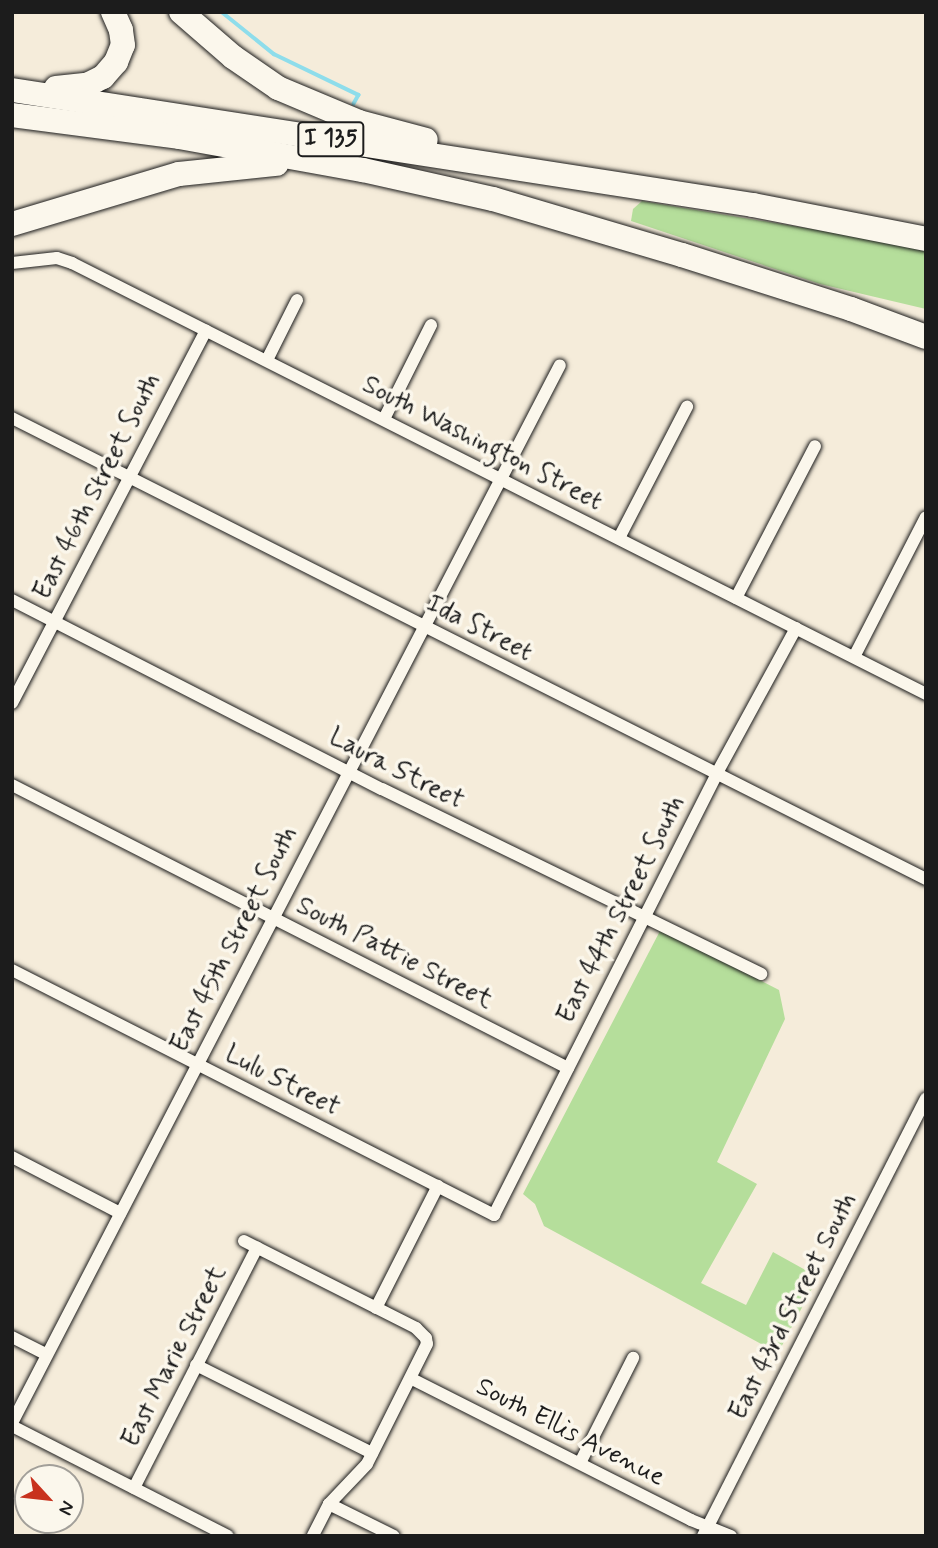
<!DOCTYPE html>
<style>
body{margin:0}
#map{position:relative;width:938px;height:1548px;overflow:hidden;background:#f5ecda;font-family:Mynerve,sans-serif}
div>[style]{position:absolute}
.green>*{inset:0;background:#b5de9b}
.stream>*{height:3.5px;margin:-1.75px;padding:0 1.75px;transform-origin:1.75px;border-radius:1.75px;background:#8eddeb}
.roads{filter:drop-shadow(0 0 2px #1c1c1c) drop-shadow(0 0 2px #1c1c1c)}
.street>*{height:12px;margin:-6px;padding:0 6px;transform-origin:6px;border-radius:6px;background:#fbf7ec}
.highway>*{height:24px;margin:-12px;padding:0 12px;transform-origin:12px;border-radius:12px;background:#fbf7ec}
span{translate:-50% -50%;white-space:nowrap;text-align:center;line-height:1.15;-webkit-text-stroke:7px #fbf7ec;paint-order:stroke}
.shield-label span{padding:2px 5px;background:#fbf7ec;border:2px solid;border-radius:5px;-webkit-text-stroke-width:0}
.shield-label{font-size:24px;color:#1c1c1c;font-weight:700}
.street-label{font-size:26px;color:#1c1c1c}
.frame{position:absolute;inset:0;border:14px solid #1c1c1c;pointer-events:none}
.north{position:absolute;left:14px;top:1464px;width:70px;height:70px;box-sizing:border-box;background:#fbf7ec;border:2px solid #a29f99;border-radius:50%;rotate:117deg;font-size:19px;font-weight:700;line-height:28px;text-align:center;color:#1c1c1c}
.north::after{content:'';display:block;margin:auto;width:24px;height:32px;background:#c8321e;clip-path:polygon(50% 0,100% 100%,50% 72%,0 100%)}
</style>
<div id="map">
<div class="green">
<div style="clip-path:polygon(642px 201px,926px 248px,926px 309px,820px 284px,631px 221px,633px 209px)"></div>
<div style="clip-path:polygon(661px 929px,779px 990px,785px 1019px,717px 1162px,757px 1184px,701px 1283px,746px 1305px,773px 1252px,818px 1277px,778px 1353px,544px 1226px,535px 1204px,523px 1194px)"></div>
</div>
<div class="stream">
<div style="left:222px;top:12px;width:67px;rotate:38.9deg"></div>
<div style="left:274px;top:54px;width:94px;rotate:25.8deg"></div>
<div style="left:359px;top:95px;width:10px;rotate:119deg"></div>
</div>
<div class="roads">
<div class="street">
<div style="left:12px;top:263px;width:45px;rotate:-6.3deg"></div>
<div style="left:57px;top:258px;width:16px;rotate:18deg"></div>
<div style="left:72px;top:263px;width:957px;rotate:26.78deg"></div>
<div style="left:267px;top:360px;width:67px;rotate:-63.4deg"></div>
<div style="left:12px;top:418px;width:1024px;rotate:26.77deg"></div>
<div style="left:384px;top:419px;width:105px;rotate:-63.4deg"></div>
<div style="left:619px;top:538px;width:148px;rotate:-62.6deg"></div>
<div style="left:736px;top:598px;width:171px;rotate:-62.5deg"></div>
<div style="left:12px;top:600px;width:415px;rotate:27.1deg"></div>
<div style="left:382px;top:789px;width:422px;rotate:26deg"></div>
<div style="left:854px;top:657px;width:157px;rotate:-62.8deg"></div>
<div style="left:12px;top:703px;width:420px;rotate:-62.5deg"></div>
<div style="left:12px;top:785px;width:624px;rotate:26.98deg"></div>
<div style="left:12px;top:970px;width:541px;rotate:26.94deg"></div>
<div style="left:494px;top:1215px;width:495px;rotate:-63.2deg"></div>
<div style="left:717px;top:773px;width:165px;rotate:-61.4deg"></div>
<div style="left:12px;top:1157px;width:122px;rotate:27.4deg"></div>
<div style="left:244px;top:1241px;width:193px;rotate:26.8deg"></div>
<div style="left:416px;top:1328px;width:14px;rotate:45deg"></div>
<div style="left:426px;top:1338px;width:6px;rotate:81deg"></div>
<div style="left:427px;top:1344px;width:134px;rotate:116.6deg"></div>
<div style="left:367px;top:1464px;width:55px;rotate:133.5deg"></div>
<div style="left:329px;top:1504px;width:36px;rotate:117deg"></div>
<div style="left:376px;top:1308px;width:137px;rotate:-63.1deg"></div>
<div style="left:12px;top:1337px;width:39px;rotate:27deg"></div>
<div style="left:196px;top:1365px;width:197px;rotate:26.6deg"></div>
<div style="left:412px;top:1379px;width:313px;rotate:26.8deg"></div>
<div style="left:691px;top:1520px;width:43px;rotate:21.8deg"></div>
<div style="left:12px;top:1423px;width:1191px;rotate:-62.62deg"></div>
<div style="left:12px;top:1426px;width:242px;rotate:27deg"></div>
<div style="left:580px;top:1463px;width:118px;rotate:-63.2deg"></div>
<div style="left:134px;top:1488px;width:270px;rotate:-62.9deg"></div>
<div style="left:329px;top:1504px;width:72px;rotate:26.2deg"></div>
<div style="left:703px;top:1536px;width:491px;rotate:-63deg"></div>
</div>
<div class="highway">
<div style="left:181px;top:12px;width:69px;rotate:40.9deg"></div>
<div style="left:233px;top:57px;width:55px;rotate:34.6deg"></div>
<div style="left:278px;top:88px;width:88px;rotate:22.8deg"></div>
<div style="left:359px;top:122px;width:69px;rotate:15deg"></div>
<div style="left:56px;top:88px;width:31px;rotate:-6deg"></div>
<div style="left:87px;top:85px;width:18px;rotate:-27deg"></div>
<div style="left:103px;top:77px;width:20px;rotate:-49deg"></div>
<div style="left:116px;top:62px;width:18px;rotate:-68deg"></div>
<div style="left:123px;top:45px;width:15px;rotate:-98deg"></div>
<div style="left:121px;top:30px;width:20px;rotate:-114deg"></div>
<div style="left:12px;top:90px;width:750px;rotate:8.82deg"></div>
<div style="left:753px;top:205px;width:176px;rotate:11.1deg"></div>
<div style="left:12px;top:115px;width:168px;rotate:7.5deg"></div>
<div style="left:179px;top:137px;width:187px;rotate:10.2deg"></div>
<div style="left:363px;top:170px;width:133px;rotate:12.6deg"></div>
<div style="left:493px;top:199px;width:197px;rotate:16.5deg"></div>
<div style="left:682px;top:255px;width:177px;rotate:17.7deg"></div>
<div style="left:851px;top:309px;width:80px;rotate:20.5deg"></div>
<div style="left:12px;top:224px;width:174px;rotate:-16.7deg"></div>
<div style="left:179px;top:174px;width:98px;rotate:-5.9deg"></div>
</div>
</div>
<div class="shield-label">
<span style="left:331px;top:139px">I 135</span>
</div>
<div class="street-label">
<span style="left:482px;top:444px;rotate:27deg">South Washington Street</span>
<span style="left:98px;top:487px;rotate:-63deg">East 46th Street South</span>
<span style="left:479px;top:629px;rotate:27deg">Ida Street</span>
<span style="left:396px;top:770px;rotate:27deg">Laura Street</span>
<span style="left:622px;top:910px;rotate:-63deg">East 44th Street South</span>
<span style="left:235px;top:940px;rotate:-63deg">East 45th Street South</span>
<span style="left:394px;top:954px;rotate:27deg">South Pattie Street</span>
<span style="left:282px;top:1082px;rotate:27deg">Lulu Street</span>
<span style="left:794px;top:1307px;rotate:-63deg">East 43rd Street South</span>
<span style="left:175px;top:1357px;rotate:-63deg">East Marie Street</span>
<span style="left:570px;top:1433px;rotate:27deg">South Ellis Avenue</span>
</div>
<div class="frame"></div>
<div class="north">N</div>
</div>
